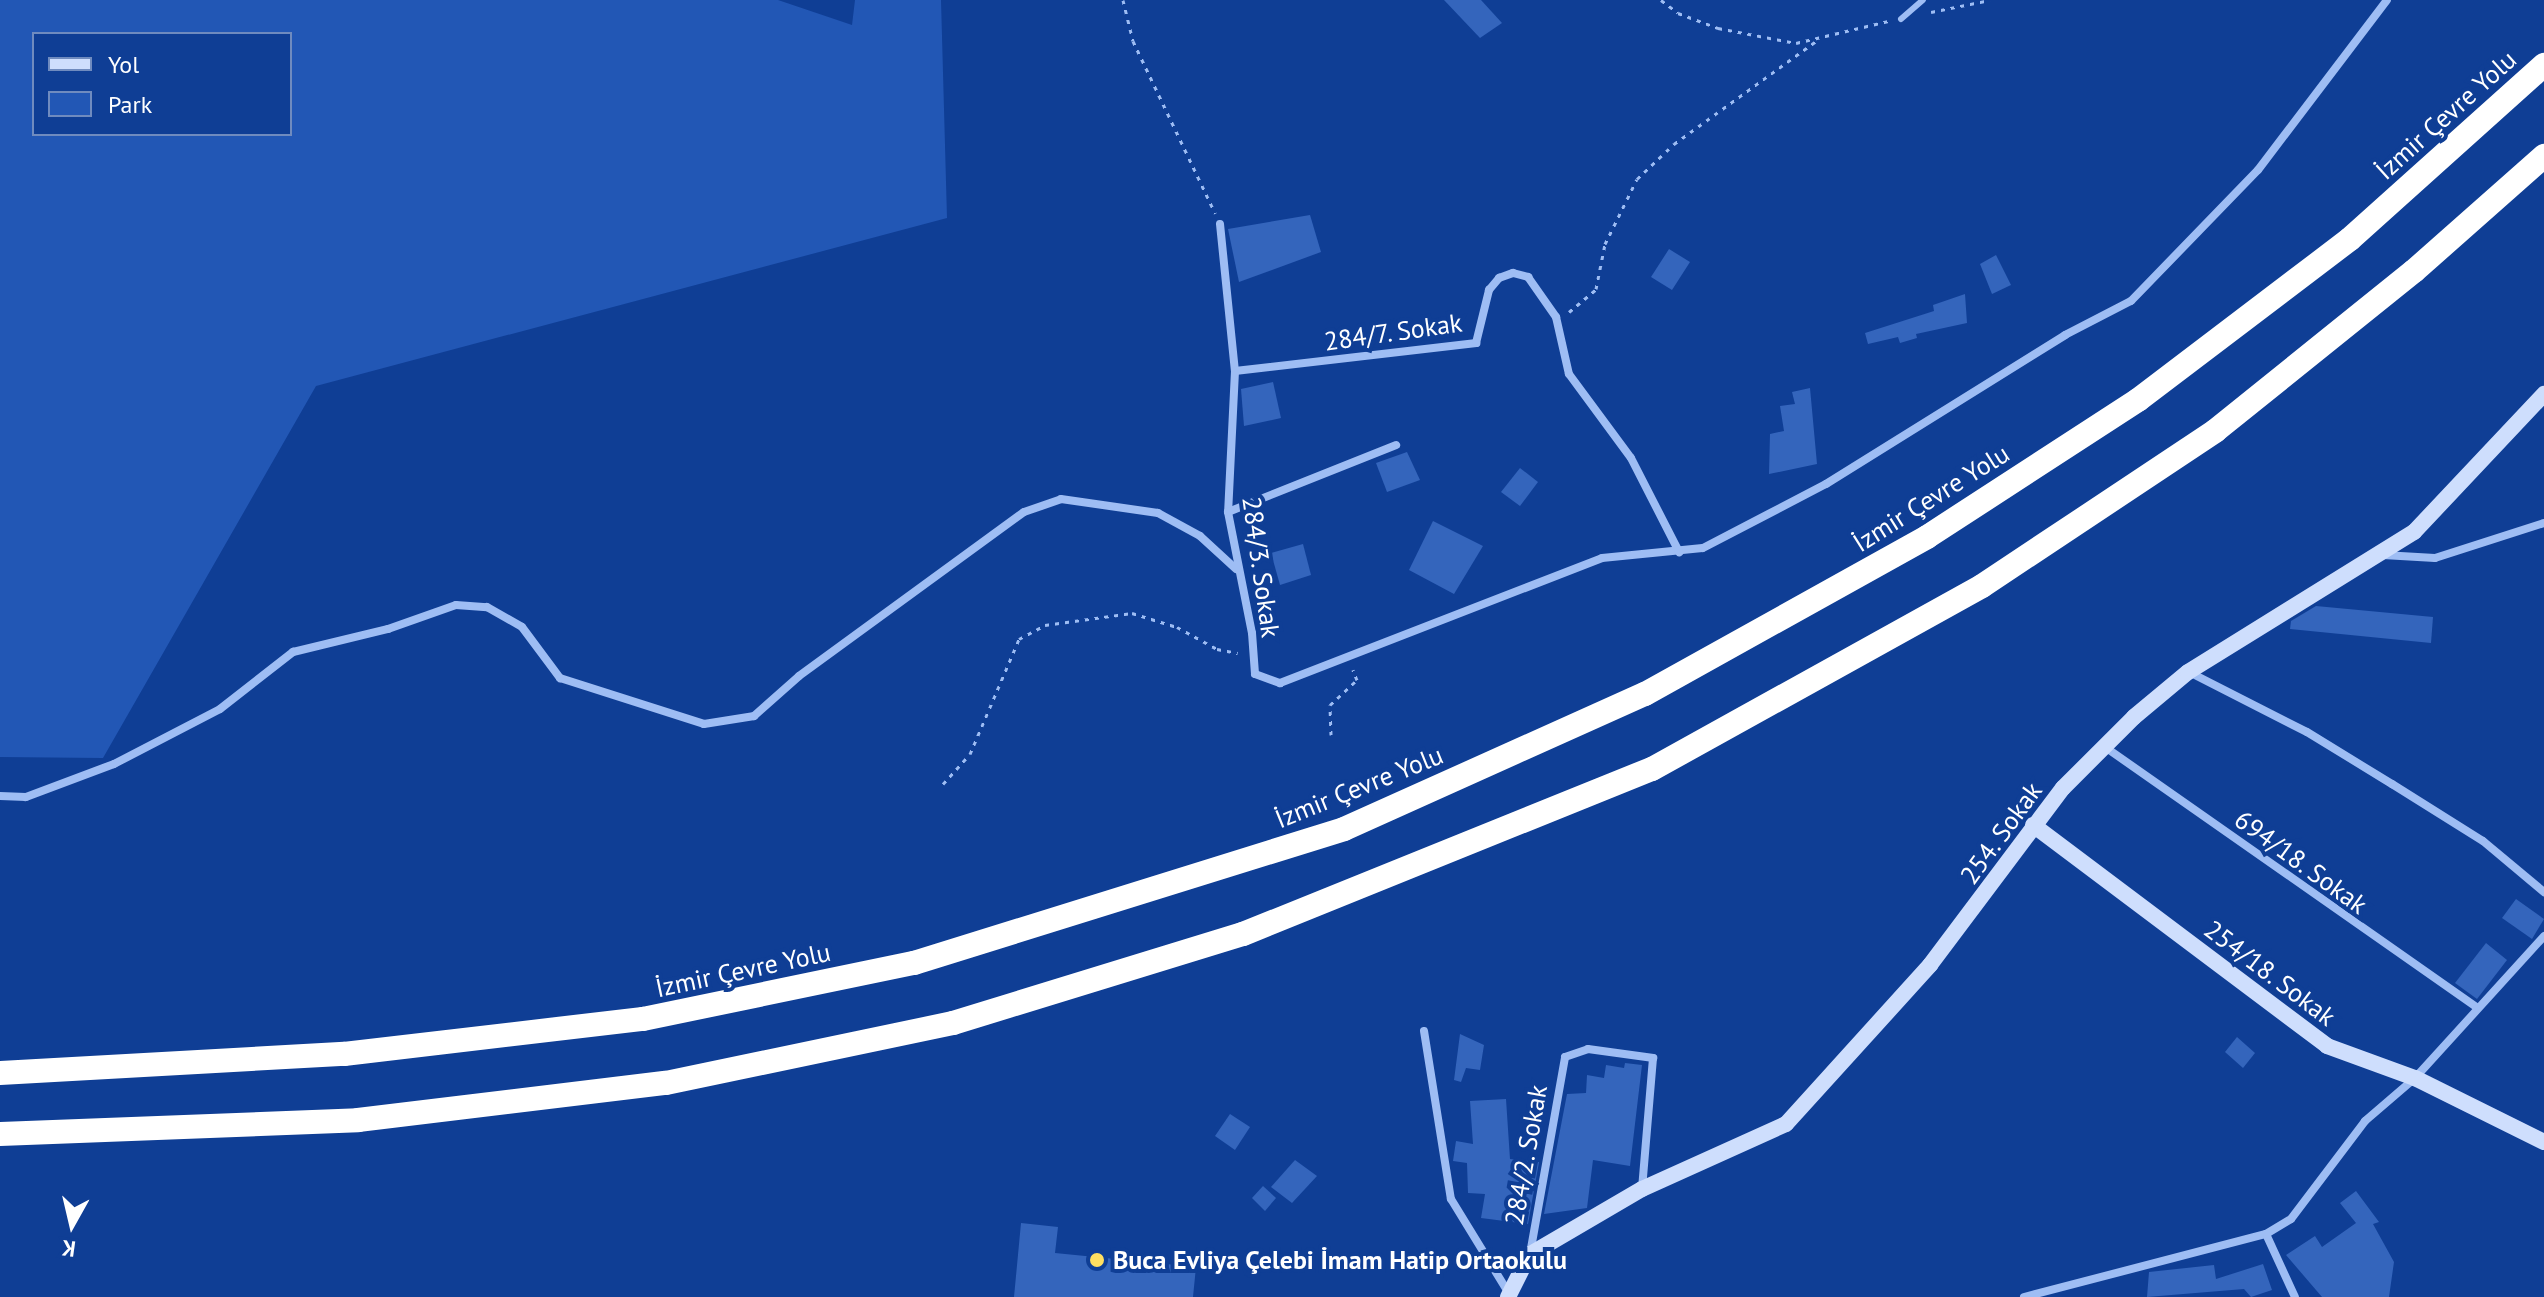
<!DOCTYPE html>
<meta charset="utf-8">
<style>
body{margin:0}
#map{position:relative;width:2544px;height:1297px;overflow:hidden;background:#0f3e95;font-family:"PT Sans",sans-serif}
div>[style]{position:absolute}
.green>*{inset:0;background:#2257b5}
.building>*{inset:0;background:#3465bc}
.path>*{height:3px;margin-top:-1.5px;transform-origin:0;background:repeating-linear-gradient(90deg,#9ebdf4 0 4px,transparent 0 10px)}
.lane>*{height:6px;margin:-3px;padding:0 3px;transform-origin:3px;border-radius:3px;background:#9ebdf4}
.street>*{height:8px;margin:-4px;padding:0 4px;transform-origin:4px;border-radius:4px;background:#9ebdf4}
.secondary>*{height:16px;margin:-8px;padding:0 8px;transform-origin:8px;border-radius:8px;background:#cedefd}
.highway>*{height:24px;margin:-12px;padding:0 12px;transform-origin:12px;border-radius:12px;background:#fff}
.dots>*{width:22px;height:22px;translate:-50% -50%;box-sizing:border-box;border:4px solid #0f3e95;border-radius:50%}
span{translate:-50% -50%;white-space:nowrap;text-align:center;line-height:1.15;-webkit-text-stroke:8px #0f3e95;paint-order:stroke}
.street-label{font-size:26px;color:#fff}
.poi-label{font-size:26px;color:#fff;font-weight:700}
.left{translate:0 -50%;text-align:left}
.legend{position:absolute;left:32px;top:32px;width:260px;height:104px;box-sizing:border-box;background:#0f3e95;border:2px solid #6f8bbf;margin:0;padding:10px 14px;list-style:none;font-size:24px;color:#fff}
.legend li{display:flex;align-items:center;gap:16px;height:40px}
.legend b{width:40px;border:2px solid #6f8bbf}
.north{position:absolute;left:32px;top:1185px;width:80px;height:80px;-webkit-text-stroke:6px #0f3e95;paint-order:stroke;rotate:188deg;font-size:22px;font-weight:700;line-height:32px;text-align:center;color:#fff}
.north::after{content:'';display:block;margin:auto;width:28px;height:36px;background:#fff;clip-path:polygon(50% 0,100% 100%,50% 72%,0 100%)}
</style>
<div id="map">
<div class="green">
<div style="clip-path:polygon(evenodd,0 0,778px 0,852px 25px,855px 0,941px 0,947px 218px,316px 386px,103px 758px,0 757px,0 0,34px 34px,290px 34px,290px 134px,34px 134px,34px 34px)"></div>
</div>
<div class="building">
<div style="clip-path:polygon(1444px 0,1481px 0,1502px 23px,1480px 38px)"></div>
<div style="clip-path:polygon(1310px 215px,1321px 252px,1239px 282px,1228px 229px)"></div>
<div style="clip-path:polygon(1669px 249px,1690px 262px,1672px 290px,1651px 277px)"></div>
<div style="clip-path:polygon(1996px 255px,2011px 285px,1992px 294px,1980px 264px)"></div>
<div style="clip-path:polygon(1965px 294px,1967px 323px,1916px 334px,1917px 338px,1900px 343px,1898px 337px,1868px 344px,1865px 333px,1934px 311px,1933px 305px)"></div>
<div style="clip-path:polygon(1273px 382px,1281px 418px,1244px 426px,1241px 389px)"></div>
<div style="clip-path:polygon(1810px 388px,1817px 464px,1769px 474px,1770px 434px,1784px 431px,1780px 406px,1795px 404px,1792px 392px)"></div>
<div style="clip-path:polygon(1407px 452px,1420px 480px,1387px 492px,1376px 463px)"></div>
<div style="clip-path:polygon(1520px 468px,1538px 482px,1520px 506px,1501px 492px)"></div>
<div style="clip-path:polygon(1433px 521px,1483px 546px,1454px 594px,1409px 570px)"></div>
<div style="clip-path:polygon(1303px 544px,1311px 575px,1280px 585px,1271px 553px)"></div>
<div style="clip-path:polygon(2316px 606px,2433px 617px,2431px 643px,2290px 629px,2291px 621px)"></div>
<div style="clip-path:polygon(2516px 899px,2544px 919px,2532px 939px,2502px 918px)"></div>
<div style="clip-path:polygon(2486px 943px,2507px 960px,2477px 999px,2455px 983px)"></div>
<div style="clip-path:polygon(1460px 1034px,1484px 1045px,1480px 1070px,1466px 1068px,1461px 1082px,1454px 1080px)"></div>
<div style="clip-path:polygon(2237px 1037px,2255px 1053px,2243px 1068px,2225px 1052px)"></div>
<div style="clip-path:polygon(1625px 1063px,1642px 1065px,1630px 1166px,1593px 1160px,1587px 1208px,1544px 1214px,1567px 1094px,1586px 1093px,1587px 1075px,1604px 1078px,1606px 1065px,1624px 1068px)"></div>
<div style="clip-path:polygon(1506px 1099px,1510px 1159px,1539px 1162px,1528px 1224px,1481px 1218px,1485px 1194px,1468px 1193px,1467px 1163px,1453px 1161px,1456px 1141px,1473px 1144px,1470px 1101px)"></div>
<div style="clip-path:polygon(1230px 1114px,1250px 1127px,1235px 1150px,1215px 1136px)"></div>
<div style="clip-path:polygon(1295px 1160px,1317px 1176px,1292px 1203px,1271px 1187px)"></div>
<div style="clip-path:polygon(1263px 1186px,1276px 1198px,1265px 1211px,1252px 1198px)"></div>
<div style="clip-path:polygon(2356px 1191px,2379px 1222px,2373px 1224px,2394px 1262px,2389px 1297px,2322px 1297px,2286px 1255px,2315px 1236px,2322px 1247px,2356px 1223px,2340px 1203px)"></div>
<div style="clip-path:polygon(1021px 1223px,1058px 1227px,1055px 1253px,1196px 1267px,1193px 1297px,1014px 1297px)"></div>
<div style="clip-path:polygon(2263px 1264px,2272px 1290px,2251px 1297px,2244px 1289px,2147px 1297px,2149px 1272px,2214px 1265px,2216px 1279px)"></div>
</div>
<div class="path">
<div style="left:1123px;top:0;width:42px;rotate:76.3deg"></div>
<div style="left:1133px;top:41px;width:191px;rotate:64.5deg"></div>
<div style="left:1661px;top:0;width:21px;rotate:37deg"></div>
<div style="left:1678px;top:13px;width:43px;rotate:20.6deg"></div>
<div style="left:1718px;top:28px;width:79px;rotate:10.9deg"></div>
<div style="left:1796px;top:43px;width:95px;rotate:-13.4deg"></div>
<div style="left:1931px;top:12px;width:60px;rotate:-11.5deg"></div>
<div style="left:1569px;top:312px;width:35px;rotate:-40deg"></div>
<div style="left:1596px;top:289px;width:46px;rotate:-78.7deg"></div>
<div style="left:1605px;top:244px;width:72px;rotate:-63.8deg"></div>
<div style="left:1637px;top:179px;width:51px;rotate:-43.4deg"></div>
<div style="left:1674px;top:144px;width:179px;rotate:-35.9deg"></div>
<div style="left:1331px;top:735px;width:30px;rotate:-92deg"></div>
<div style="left:1330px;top:705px;width:37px;rotate:-43deg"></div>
<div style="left:1357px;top:680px;width:11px;rotate:-112deg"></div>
<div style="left:943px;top:784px;width:40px;rotate:-48deg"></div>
<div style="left:970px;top:754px;width:125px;rotate:-66.9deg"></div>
<div style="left:1019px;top:639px;width:30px;rotate:-28deg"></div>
<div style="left:1045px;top:625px;width:88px;rotate:-7.9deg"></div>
<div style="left:1132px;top:613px;width:47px;rotate:17.3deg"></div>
<div style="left:1177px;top:627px;width:46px;rotate:28.8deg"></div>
<div style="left:1217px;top:649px;width:21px;rotate:11deg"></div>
</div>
<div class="lane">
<div style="left:1901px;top:19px;width:29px;rotate:-41deg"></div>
</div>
<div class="street">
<div style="left:1220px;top:224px;width:148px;rotate:84.2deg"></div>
<div style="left:1235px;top:371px;width:141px;rotate:92.8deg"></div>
<div style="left:1228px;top:512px;width:123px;rotate:78.8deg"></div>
<div style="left:1252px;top:633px;width:41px;rotate:85.8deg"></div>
<div style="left:1255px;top:674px;width:27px;rotate:20deg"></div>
<div style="left:1280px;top:683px;width:345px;rotate:-21.2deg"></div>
<div style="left:1602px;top:558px;width:101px;rotate:-5.7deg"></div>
<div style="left:1703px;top:548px;width:139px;rotate:-27.5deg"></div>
<div style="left:1826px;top:484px;width:282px;rotate:-31.9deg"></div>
<div style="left:2065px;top:335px;width:74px;rotate:-27.3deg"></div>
<div style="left:2131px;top:301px;width:182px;rotate:-45.9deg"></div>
<div style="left:2258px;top:170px;width:213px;rotate:-52.8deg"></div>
<div style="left:1235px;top:371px;width:243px;rotate:-6.6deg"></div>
<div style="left:1476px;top:343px;width:55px;rotate:-76.2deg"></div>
<div style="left:1489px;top:290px;width:16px;rotate:-50deg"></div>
<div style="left:1499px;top:278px;width:15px;rotate:-20deg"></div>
<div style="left:1513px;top:273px;width:16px;rotate:15deg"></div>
<div style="left:1528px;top:277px;width:49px;rotate:55deg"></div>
<div style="left:1556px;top:317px;width:58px;rotate:77.2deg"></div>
<div style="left:1569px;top:374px;width:104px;rotate:53.6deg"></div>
<div style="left:1631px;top:458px;width:106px;rotate:62.9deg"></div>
<div style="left:1228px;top:512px;width:181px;rotate:-21.7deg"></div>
<div style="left:2383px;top:555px;width:52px;rotate:3.3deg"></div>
<div style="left:2435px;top:558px;width:114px;rotate:-17.8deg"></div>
<div style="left:2189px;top:672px;width:132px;rotate:27deg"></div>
<div style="left:2307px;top:732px;width:100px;rotate:31.5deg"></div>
<div style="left:2392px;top:784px;width:107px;rotate:32.1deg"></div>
<div style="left:2483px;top:841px;width:80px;rotate:39.9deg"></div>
<div style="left:2105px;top:747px;width:452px;rotate:35deg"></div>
<div style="left:0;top:796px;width:26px;rotate:2deg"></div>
<div style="left:26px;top:797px;width:94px;rotate:-20.6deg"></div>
<div style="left:114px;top:764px;width:119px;rotate:-27.4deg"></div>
<div style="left:220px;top:709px;width:93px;rotate:-38deg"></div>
<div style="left:293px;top:652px;width:98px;rotate:-13.6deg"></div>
<div style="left:388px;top:629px;width:72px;rotate:-19.4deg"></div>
<div style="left:456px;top:605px;width:31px;rotate:4deg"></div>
<div style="left:487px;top:607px;width:40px;rotate:29.7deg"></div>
<div style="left:522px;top:627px;width:64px;rotate:53.3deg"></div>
<div style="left:560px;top:678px;width:151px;rotate:17.7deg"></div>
<div style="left:704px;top:724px;width:51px;rotate:-9.1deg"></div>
<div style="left:754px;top:716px;width:60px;rotate:-41.6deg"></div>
<div style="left:799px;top:676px;width:278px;rotate:-36.1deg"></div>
<div style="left:1024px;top:512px;width:39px;rotate:-19deg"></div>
<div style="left:1061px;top:499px;width:98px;rotate:8.2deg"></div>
<div style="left:1158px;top:513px;width:48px;rotate:28.7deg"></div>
<div style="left:1200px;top:536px;width:49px;rotate:42.5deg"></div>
<div style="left:1424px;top:1031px;width:170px;rotate:80.9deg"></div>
<div style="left:1451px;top:1199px;width:109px;rotate:58.5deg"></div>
<div style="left:2266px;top:1234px;width:69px;rotate:65.3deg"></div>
<div style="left:1530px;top:1254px;width:200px;rotate:-79.9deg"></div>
<div style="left:1565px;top:1057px;width:24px;rotate:-19deg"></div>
<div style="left:1588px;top:1049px;width:66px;rotate:7.9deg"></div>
<div style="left:1653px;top:1058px;width:130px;rotate:94.8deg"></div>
<div style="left:2024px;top:1297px;width:250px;rotate:-14.6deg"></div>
<div style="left:2266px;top:1234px;width:29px;rotate:-31deg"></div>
<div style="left:2291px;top:1219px;width:123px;rotate:-52.9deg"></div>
<div style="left:2365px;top:1121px;width:66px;rotate:-40.7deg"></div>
<div style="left:2415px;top:1078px;width:192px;rotate:-47.7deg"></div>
</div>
<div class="secondary">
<div style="left:2033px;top:825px;width:368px;rotate:36.9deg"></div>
<div style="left:2327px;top:1046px;width:94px;rotate:20deg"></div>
<div style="left:2415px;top:1078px;width:144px;rotate:26.4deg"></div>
<div style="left:1508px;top:1297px;width:47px;rotate:-63.4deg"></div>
<div style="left:1529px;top:1255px;width:131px;rotate:-30.3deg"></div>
<div style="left:1642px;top:1189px;width:158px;rotate:-24.3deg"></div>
<div style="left:1786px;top:1124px;width:215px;rotate:-47.8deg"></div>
<div style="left:1930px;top:965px;width:221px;rotate:-53.1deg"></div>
<div style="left:2063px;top:788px;width:100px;rotate:-45deg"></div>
<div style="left:2134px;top:717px;width:70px;rotate:-39.8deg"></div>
<div style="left:2188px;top:672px;width:266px;rotate:-31.8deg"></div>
<div style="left:2414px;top:532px;width:190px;rotate:-46.7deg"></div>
</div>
<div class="highway">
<div style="left:0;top:1073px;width:345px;rotate:-3.2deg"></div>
<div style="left:344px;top:1054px;width:301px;rotate:-6.7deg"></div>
<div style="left:643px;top:1019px;width:277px;rotate:-11.7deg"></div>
<div style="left:914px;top:963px;width:450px;rotate:-17.3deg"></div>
<div style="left:1344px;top:829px;width:330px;rotate:-24.2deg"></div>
<div style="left:1645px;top:694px;width:323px;rotate:-29.1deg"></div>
<div style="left:1927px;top:537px;width:252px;rotate:-33deg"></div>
<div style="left:2138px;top:400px;width:266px;rotate:-37.2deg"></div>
<div style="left:2350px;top:239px;width:261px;rotate:-41.9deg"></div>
<div style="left:0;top:1134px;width:358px;rotate:-2.2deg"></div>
<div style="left:358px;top:1120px;width:310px;rotate:-6.9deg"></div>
<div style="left:666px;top:1083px;width:293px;rotate:-11.8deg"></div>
<div style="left:953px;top:1023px;width:303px;rotate:-17.1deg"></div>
<div style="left:1243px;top:934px;width:441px;rotate:-22deg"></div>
<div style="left:1652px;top:769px;width:377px;rotate:-29deg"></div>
<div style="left:1982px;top:586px;width:280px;rotate:-33.6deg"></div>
<div style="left:2215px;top:431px;width:255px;rotate:-38.8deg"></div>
<div style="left:2414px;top:271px;width:174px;rotate:-41.5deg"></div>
</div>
<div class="dots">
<div style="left:1097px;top:1260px;background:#ffdf61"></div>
</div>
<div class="street-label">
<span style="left:2446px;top:115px;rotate:-42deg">İzmir Çevre Yolu</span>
<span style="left:1393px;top:332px;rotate:-8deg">284/7. Sokak</span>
<span style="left:1931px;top:498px;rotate:-32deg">İzmir Çevre Yolu</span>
<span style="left:1261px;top:567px;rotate:82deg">284/3. Sokak</span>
<span style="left:1359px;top:787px;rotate:-22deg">İzmir Çevre Yolu</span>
<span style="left:2001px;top:833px;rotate:-54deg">254. Sokak</span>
<span style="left:2301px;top:862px;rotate:36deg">694/18. Sokak</span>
<span style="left:743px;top:970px;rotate:-12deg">İzmir Çevre Yolu</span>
<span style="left:2270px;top:973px;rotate:37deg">254/18. Sokak</span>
<span style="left:1526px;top:1155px;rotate:-80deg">284/2. Sokak</span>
</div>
<div class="poi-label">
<span class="left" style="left:1113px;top:1260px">Buca Evliya Çelebi İmam Hatip Ortaokulu</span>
</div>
<ul class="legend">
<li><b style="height:10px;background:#cedefd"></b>Yol</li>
<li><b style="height:22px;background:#2257b5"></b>Park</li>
</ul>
<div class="north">K</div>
</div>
